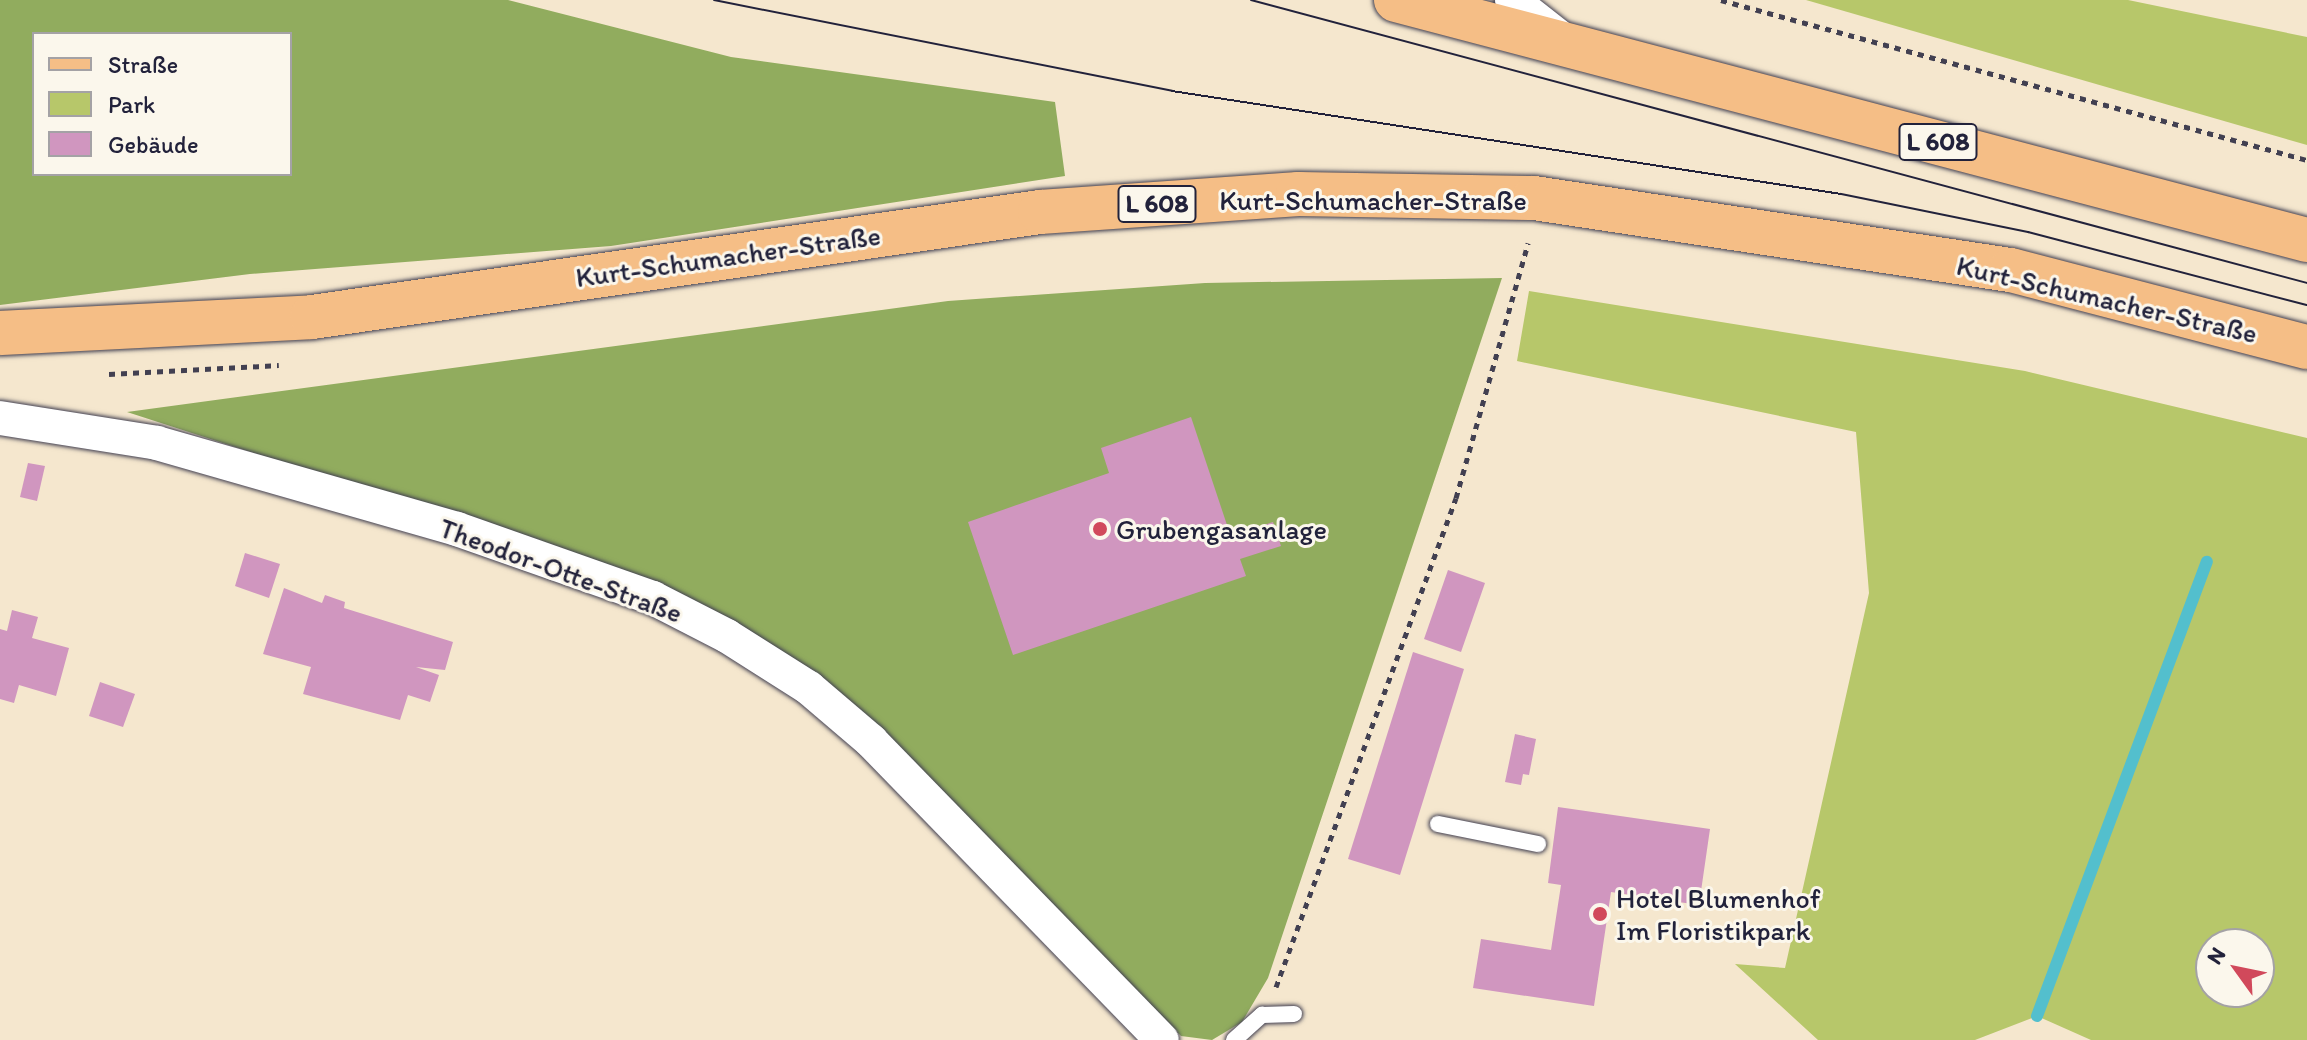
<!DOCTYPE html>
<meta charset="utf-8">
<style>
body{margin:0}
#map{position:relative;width:2307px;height:1040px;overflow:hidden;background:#f5e7ce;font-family:Itim,sans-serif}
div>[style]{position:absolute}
.green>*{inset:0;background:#b7c76a}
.forest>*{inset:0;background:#91ac5e}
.stream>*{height:12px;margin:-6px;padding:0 6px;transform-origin:6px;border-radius:6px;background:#53bfcd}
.building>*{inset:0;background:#d096bf}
.path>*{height:5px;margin-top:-2.5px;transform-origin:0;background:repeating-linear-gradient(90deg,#424051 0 6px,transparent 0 12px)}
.roads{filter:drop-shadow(0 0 2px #424051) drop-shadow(0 0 2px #424051)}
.lane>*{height:16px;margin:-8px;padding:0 8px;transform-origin:8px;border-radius:8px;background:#fff}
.street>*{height:34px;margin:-17px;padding:0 17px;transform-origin:17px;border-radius:17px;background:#fff}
.primary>*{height:44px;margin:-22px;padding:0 22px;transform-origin:22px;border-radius:22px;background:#f5be86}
.tram>*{height:2px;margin:-1px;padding:0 1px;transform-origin:1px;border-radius:1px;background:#22223b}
.dots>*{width:22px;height:22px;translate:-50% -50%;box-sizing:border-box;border:4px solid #fbf7ec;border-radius:50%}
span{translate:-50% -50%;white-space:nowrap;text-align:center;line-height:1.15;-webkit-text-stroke:6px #fbf7ec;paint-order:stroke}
.shield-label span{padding:2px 6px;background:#fbf7ec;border:2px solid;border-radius:6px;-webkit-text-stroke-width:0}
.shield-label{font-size:26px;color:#22223b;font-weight:700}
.street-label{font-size:28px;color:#22223b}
.poi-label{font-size:28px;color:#22223b}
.left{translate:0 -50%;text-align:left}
.legend{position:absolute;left:32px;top:32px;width:260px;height:144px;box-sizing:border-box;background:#fbf7ec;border:2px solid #a4a2a5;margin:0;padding:10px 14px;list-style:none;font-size:24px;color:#22223b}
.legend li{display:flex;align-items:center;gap:16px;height:40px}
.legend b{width:40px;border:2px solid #a4a2a5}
.north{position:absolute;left:2195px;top:928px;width:80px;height:80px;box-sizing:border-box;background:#fbf7ec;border:2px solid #a4a2a5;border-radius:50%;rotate:303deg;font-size:22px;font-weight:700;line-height:32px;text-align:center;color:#22223b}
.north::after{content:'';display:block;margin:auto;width:28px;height:36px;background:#d1495b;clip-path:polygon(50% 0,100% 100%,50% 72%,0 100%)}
</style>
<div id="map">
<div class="green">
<div style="clip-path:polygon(1806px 0,2128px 0,2307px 37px,2307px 145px)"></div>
<div style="clip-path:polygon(evenodd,1529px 291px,2025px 371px,2307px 438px,2307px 1040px,2091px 1040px,2037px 1016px,1975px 1040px,1818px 1040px,1735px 964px,1785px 968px,1869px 593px,1856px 432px,1517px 361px,1529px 291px,2211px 944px,2259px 944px,2259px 992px,2211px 992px,2211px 944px)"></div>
</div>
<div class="forest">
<div style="clip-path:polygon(evenodd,0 0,508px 0,731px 57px,1055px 102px,1065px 176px,611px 246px,250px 274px,0 305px,0 0,34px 34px,290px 34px,290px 174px,34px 174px,34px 34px)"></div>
<div style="clip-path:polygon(1502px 278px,1268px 978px,1242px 1022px,1212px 1040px,1181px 1036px,921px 771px,848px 707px,461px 520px,127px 412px,948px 301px,1205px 283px)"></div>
</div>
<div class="stream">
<div style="left:2037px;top:1016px;width:485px;rotate:-69.5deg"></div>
</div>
<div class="building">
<div style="clip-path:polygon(1191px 417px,1231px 537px,1273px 522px,1281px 546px,1240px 559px,1246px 576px,1013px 655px,968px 522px,1109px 473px,1101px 448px)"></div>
<div style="clip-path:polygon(28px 463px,45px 466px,37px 501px,20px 497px)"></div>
<div style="clip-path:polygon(245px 553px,280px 564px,269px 598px,235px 586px)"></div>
<div style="clip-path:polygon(1448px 570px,1485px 583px,1461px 652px,1424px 639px)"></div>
<div style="clip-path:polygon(284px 588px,322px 603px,325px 595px,345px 602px,344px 608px,453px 642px,445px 670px,416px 667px,439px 675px,430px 702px,408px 695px,400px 720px,303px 694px,311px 667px,263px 654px)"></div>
<div style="clip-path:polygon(12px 610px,38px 617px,32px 638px,69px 648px,56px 696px,19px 685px,14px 703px,0 699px,0 629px,7px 631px)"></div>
<div style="clip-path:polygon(1413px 652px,1464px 669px,1400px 875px,1348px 859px)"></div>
<div style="clip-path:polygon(100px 682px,135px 694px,123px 727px,89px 716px)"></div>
<div style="clip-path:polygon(1515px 734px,1536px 739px,1529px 775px,1523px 774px,1521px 785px,1505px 782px)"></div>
<div style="clip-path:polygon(1558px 807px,1710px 829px,1699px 905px,1611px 892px,1594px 1006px,1473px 988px,1481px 939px,1551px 950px,1561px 885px,1548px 883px)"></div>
</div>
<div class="path">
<div style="left:1721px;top:0;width:607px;rotate:15.27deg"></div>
<div style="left:109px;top:374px;width:170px;rotate:-3deg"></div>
<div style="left:1276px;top:987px;width:521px;rotate:-69.79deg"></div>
<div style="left:1456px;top:498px;width:265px;rotate:-74.2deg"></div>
</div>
<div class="roads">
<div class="lane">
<div style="left:1438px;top:824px;width:102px;rotate:11.3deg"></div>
<div style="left:1234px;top:1040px;width:38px;rotate:-42deg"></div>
<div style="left:1262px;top:1015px;width:32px;rotate:-2deg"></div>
</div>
<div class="street">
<div style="left:1512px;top:0;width:63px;rotate:38deg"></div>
<div style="left:0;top:418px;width:159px;rotate:9deg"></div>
<div style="left:157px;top:443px;width:312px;rotate:16deg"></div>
<div style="left:457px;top:529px;width:208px;rotate:19.4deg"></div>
<div style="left:653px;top:598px;width:83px;rotate:27.2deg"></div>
<div style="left:727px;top:636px;width:97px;rotate:32.4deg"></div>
<div style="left:809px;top:688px;width:82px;rotate:40.5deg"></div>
<div style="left:871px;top:741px;width:417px;rotate:45.8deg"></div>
</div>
<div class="primary">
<div style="left:1396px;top:0;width:942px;rotate:14.76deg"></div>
<div style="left:0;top:333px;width:312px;rotate:-2.9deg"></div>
<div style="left:312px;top:317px;width:736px;rotate:-8.21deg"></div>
<div style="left:1040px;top:212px;width:259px;rotate:-4deg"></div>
<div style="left:1298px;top:194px;width:236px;rotate:1deg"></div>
<div style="left:1534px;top:198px;width:482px;rotate:8.6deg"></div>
<div style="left:2011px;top:270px;width:306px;rotate:14.6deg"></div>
</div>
</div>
<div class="tram">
<div style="left:714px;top:0;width:467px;rotate:11.2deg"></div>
<div style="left:1172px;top:91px;width:677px;rotate:8.75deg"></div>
<div style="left:1841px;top:194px;width:191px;rotate:11.5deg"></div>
<div style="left:2028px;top:232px;width:288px;rotate:14.7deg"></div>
<div style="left:1251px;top:0;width:1093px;rotate:15deg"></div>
</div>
<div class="dots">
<div style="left:1100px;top:529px;background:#d1495b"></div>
<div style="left:1600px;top:914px;background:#d1495b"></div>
</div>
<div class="shield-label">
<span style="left:1938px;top:142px">L 608</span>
<span style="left:1157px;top:204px">L 608</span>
</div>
<div class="street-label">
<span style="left:1373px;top:200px">Kurt-Schumacher-Straße</span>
<span style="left:728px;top:256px;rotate:-8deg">Kurt-Schumacher-Straße</span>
<span style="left:2107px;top:299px;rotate:13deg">Kurt-Schumacher-Straße</span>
<span style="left:561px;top:570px;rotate:20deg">Theodor-Otte-Straße</span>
</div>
<div class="poi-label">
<span class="left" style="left:1116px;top:529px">Grubengasanlage</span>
<span class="left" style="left:1616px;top:914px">Hotel Blumenhof<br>Im Floristikpark</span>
</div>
<ul class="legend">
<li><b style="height:10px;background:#f5be86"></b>Straße</li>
<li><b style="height:22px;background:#b7c76a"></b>Park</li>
<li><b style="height:22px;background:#d096bf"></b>Gebäude</li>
</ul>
<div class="north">N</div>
</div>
